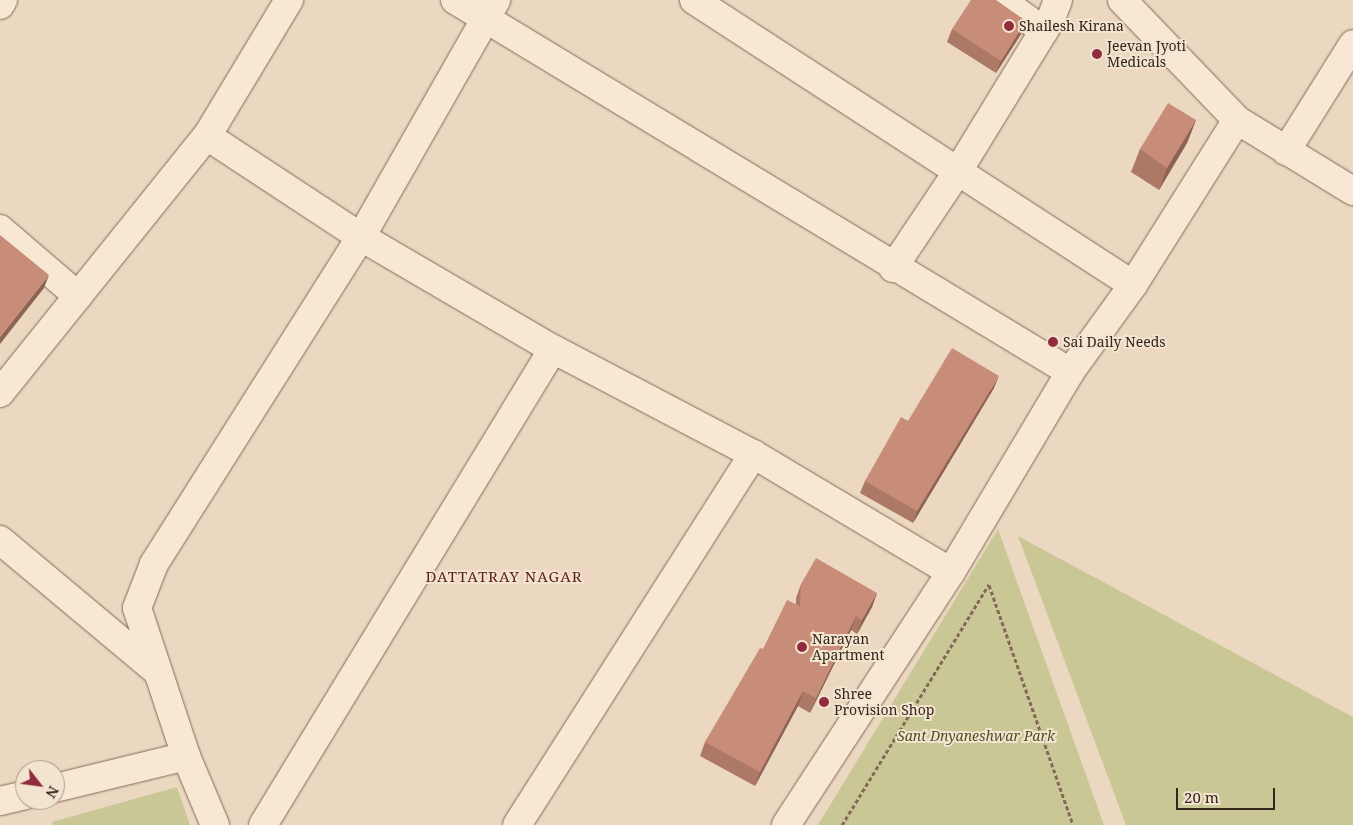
<!DOCTYPE html>
<style>
body{margin:0}
#map{position:relative;width:1353px;height:825px;overflow:hidden;background:#ecd8c0;font-family:"Noto Serif",serif}
div>[style]{position:absolute}
.green>*{inset:0;background:#c9c795}
.path>*{height:3px;margin-top:-1.5px;transform-origin:0;background:repeating-linear-gradient(90deg,#846959 0 4px,transparent 0 6.5px)}
.roads{filter:drop-shadow(0 0 1px #846959) drop-shadow(0 0 1px #846959)}
.street>*{height:28px;margin:-14px;padding:0 14px;transform-origin:14px;border-radius:14px;background:#f7e7d3}
.secondary>*{height:28px;margin:-14px;padding:0 14px;transform-origin:14px;border-radius:14px;background:#f7e7d3}
.wall>*{inset:0;background:#ac7967}
.shaded-wall>*{inset:0;background:#8c6354}
.building>*{inset:0;background:#c88d78}
.dots>*{width:14px;height:14px;translate:-50% -50%;box-sizing:border-box;border:2px solid #f3e4cf;border-radius:50%}
span{translate:-50% -50%;white-space:nowrap;text-align:center;line-height:1.15;-webkit-text-stroke:4px #f3e4cf;paint-order:stroke}
.poi-label{font-size:14px;color:#34251d}
.left{translate:0 -50%;text-align:left}
.park-label{font-size:14px;color:#4b5024;font-style:italic}
.neighbourhood-label{font-size:15px;color:#5f221e;letter-spacing:1px}
.north{position:absolute;left:15px;top:760px;width:50px;height:50px;box-sizing:border-box;background:#f3e4cf;border:1px solid #a79888;border-radius:50%;rotate:120deg;font-size:14px;font-weight:700;line-height:20px;text-align:center;color:#34251d}
.north::after{content:'';display:block;margin:auto;width:18px;height:22px;background:#902c3c;clip-path:polygon(50% 0,100% 100%,50% 72%,0 100%)}
.scale{position:absolute;left:1176px;top:788px;width:99px;height:22px;box-sizing:border-box;border:2px solid #34251d;border-top:0;padding-left:6px;font-size:15px;line-height:18px;white-space:nowrap;color:#34251d;-webkit-text-stroke:4px #f3e4cf;paint-order:stroke}
</style>
<div id="map">
<div class="green">
<div style="clip-path:polygon(998px 529px,1104px 825px,818px 825px)"></div>
<div style="clip-path:polygon(1018px 536px,1353px 717px,1353px 825px,1126px 825px)"></div>
<div style="clip-path:polygon(177px 787px,190px 825px,53px 825px,52px 822px)"></div>
</div>
<div class="path">
<div style="left:989px;top:585px;width:254px;rotate:70.7deg"></div>
<div style="left:842px;top:825px;width:282px;rotate:-58.6deg"></div>
</div>
<div class="roads">
<div class="street">
<div style="left:455px;top:0;width:719px;rotate:31.17deg"></div>
<div style="left:694px;top:0;width:523px;rotate:32.99deg"></div>
<div style="left:1001px;top:0;width:53px;rotate:35.8deg"></div>
<div style="left:0;top:5px;width:6px;rotate:-59deg"></div>
<div style="left:207px;top:136px;width:184px;rotate:33.3deg"></div>
<div style="left:361px;top:237px;width:222px;rotate:30.3deg"></div>
<div style="left:553px;top:349px;width:226px;rotate:27.7deg"></div>
<div style="left:753px;top:454px;width:230px;rotate:30.8deg"></div>
<div style="left:1286px;top:151px;width:126px;rotate:-57.9deg"></div>
<div style="left:0;top:229px;width:103px;rotate:40.7deg"></div>
<div style="left:893px;top:268px;width:117px;rotate:-56.2deg"></div>
<div style="left:958px;top:171px;width:176px;rotate:-58.5deg"></div>
<div style="left:1050px;top:21px;width:22px;rotate:-69deg"></div>
<div style="left:0;top:393px;width:330px;rotate:-51.2deg"></div>
<div style="left:207px;top:136px;width:159px;rotate:-58.9deg"></div>
<div style="left:0;top:540px;width:206px;rotate:39.9deg"></div>
<div style="left:55px;top:788px;width:135px;rotate:-13.7deg"></div>
<div style="left:0;top:801px;width:26px;rotate:-13deg"></div>
<div style="left:215px;top:825px;width:75px;rotate:-112.8deg"></div>
<div style="left:186px;top:756px;width:156px;rotate:-108.3deg"></div>
<div style="left:137px;top:608px;width:47px;rotate:-68.9deg"></div>
<div style="left:154px;top:564px;width:387px;rotate:-57.7deg"></div>
<div style="left:361px;top:237px;width:273px;rotate:-60.3deg"></div>
<div style="left:263px;top:825px;width:557px;rotate:-58.65deg"></div>
<div style="left:517px;top:825px;width:440px;rotate:-57.5deg"></div>
<div style="left:786px;top:825px;width:302px;rotate:-56.9deg"></div>
<div style="left:951px;top:572px;width:233px;rotate:-59.2deg"></div>
<div style="left:1070px;top:372px;width:107px;rotate:-54.1deg"></div>
<div style="left:1133px;top:285px;width:195px;rotate:-57.8deg"></div>
</div>
<div class="secondary">
<div style="left:1122px;top:0;width:166px;rotate:46.2deg"></div>
<div style="left:1237px;top:120px;width:136px;rotate:31.5deg"></div>
</div>
</div>
<div class="wall">
<div style="clip-path:polygon(952px 29px,1021px 34px,996px 73px,947px 42px)"></div>
<div style="clip-path:polygon(1196px 120px,1187px 143px,1159px 190px,1131px 172px,1140px 149px)"></div>
<div style="clip-path:polygon(994px 388px,913px 523px,860px 493px,865px 481px,908px 421px)"></div>
<div style="clip-path:polygon(801px 584px,877px 593px,872px 607px,857px 634px,851px 630px,810px 713px,798px 706px,755px 786px,700px 756px,705px 742px,763px 649px,796px 604px,796px 598px)"></div>
</div>
<div class="shaded-wall">
<div style="clip-path:polygon(1026px 21px,1021px 34px,996px 73px,1001px 61px)"></div>
<div style="clip-path:polygon(1196px 120px,1187px 143px,1159px 190px,1167px 168px)"></div>
<div style="clip-path:polygon(49px 275px,44px 288px,0 344px,0 337px)"></div>
<div style="clip-path:polygon(999px 376px,994px 388px,913px 523px,917px 511px)"></div>
<div style="clip-path:polygon(877px 593px,872px 607px,857px 634px,862px 620px)"></div>
<div style="clip-path:polygon(856px 616px,851px 630px,810px 713px,816px 698px)"></div>
<div style="clip-path:polygon(803px 691px,798px 706px,755px 786px,760px 772px)"></div>
</div>
<div class="building">
<div style="clip-path:polygon(971px 0,996px 0,1026px 21px,1001px 61px,952px 29px)"></div>
<div style="clip-path:polygon(1168px 103px,1196px 120px,1167px 168px,1140px 149px)"></div>
<div style="clip-path:polygon(0 235px,49px 275px,0 337px)"></div>
<div style="clip-path:polygon(952px 348px,999px 376px,917px 511px,865px 481px,901px 417px,908px 421px)"></div>
<div style="clip-path:polygon(816px 558px,877px 593px,862px 620px,856px 616px,816px 698px,803px 691px,760px 772px,705px 742px,760px 648px,763px 649px,787px 600px,800px 606px,801px 584px)"></div>
</div>
<div class="dots">
<div style="left:1009px;top:26px;background:#902c3c"></div>
<div style="left:1097px;top:54px;background:#902c3c"></div>
<div style="left:1053px;top:342px;background:#902c3c"></div>
<div style="left:802px;top:647px;background:#902c3c"></div>
<div style="left:824px;top:702px;background:#902c3c"></div>
</div>
<div class="poi-label">
<span class="left" style="left:1019px;top:26px">Shailesh Kirana</span>
<span class="left" style="left:1107px;top:54px">Jeevan Jyoti<br>Medicals</span>
<span class="left" style="left:1063px;top:342px">Sai Daily Needs</span>
<span class="left" style="left:812px;top:647px">Narayan<br>Apartment</span>
<span class="left" style="left:834px;top:702px">Shree<br>Provision Shop</span>
</div>
<div class="park-label">
<span style="left:976px;top:736px">Sant Dnyaneshwar Park</span>
</div>
<div class="neighbourhood-label">
<span style="left:504px;top:577px">DATTATRAY NAGAR</span>
</div>
<div class="north">N</div>
<div class="scale">20 m</div>
</div>
